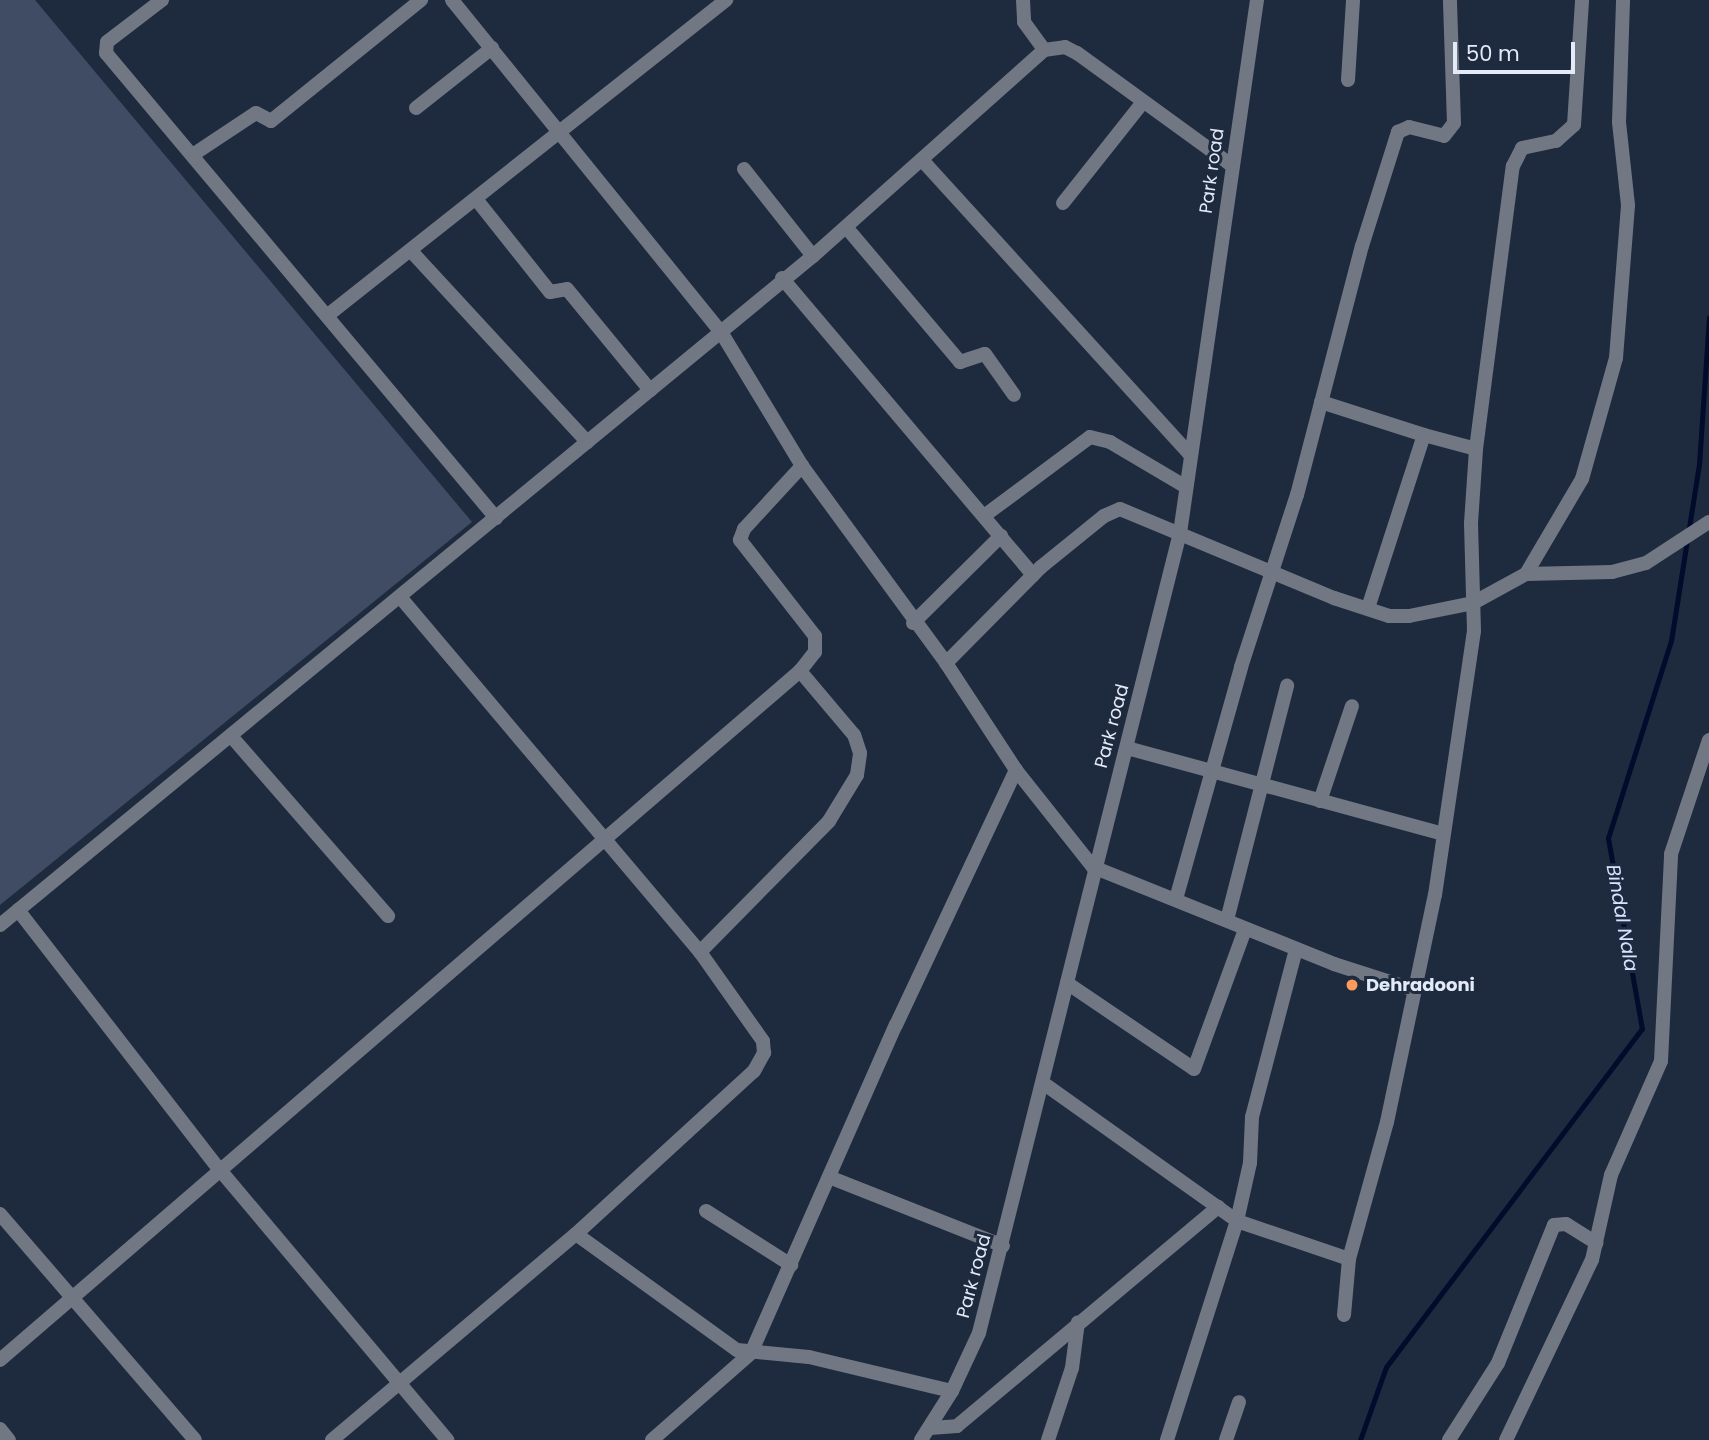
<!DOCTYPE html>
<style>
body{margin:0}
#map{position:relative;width:1709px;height:1440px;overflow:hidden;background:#1e2a3e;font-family:Poppins,sans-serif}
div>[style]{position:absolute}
.green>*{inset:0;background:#3f4c63}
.stream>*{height:5px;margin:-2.5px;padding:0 2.5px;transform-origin:2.5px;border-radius:2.5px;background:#010b2b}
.minor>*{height:14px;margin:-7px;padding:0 7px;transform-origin:7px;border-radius:7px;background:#727883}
.dots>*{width:19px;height:19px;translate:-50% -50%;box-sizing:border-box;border:4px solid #1e2a3e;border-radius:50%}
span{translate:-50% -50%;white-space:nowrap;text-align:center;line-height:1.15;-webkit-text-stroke:6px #1e2a3e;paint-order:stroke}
.street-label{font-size:18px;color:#e3eaf8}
.poi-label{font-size:18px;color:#e3eaf8;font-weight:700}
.left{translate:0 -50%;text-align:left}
.water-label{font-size:19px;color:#d5e3fe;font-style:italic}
.scale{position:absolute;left:1453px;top:42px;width:122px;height:32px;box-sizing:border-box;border:4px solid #e3eaf8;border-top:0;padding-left:9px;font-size:21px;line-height:24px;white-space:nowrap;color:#e3eaf8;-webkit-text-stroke:5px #1e2a3e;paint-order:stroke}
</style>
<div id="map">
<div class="green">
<div style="clip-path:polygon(0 0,35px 0,472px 522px,0 905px)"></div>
</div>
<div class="stream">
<div style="left:1360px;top:1440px;width:77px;rotate:-70.4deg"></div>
<div style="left:1386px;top:1367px;width:424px;rotate:-52.9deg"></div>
<div style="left:1642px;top:1029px;width:194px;rotate:-100.1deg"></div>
<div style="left:1608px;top:838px;width:207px;rotate:-72.3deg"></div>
<div style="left:1671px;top:641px;width:179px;rotate:-81deg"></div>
<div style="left:1699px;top:464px;width:147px;rotate:-86.1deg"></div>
</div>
<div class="minor">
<div style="left:162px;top:0;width:69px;rotate:142.6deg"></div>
<div style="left:107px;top:42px;width:11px;rotate:95deg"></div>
<div style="left:106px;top:53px;width:607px;rotate:50.01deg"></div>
<div style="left:452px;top:0;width:427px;rotate:51deg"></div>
<div style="left:721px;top:332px;width:157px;rotate:58.8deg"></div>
<div style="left:802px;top:466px;width:244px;rotate:53.8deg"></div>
<div style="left:946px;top:663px;width:128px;rotate:56.8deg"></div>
<div style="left:1016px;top:770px;width:124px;rotate:51.6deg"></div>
<div style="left:1093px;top:867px;width:260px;rotate:21.9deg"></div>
<div style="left:1334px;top:964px;width:85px;rotate:17.8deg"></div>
<div style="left:1023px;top:0;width:22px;rotate:87deg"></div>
<div style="left:1024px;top:22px;width:34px;rotate:54deg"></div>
<div style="left:1348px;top:80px;width:80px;rotate:-86.4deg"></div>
<div style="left:416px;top:108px;width:97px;rotate:-38.3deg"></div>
<div style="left:194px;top:154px;width:74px;rotate:-33.5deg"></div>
<div style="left:256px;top:113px;width:17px;rotate:28deg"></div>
<div style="left:271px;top:121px;width:193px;rotate:-38.9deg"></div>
<div style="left:922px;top:160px;width:399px;rotate:47.7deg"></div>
<div style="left:744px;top:169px;width:111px;rotate:51.6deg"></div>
<div style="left:476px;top:199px;width:119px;rotate:51.5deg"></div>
<div style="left:550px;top:292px;width:17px;rotate:-10deg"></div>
<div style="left:567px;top:289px;width:131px;rotate:50.6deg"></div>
<div style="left:1063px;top:203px;width:129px;rotate:-51.6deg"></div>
<div style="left:846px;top:227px;width:177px;rotate:49.8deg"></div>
<div style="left:960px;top:362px;width:26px;rotate:-18deg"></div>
<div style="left:985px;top:354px;width:50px;rotate:54.7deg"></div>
<div style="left:411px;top:251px;width:260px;rotate:47.3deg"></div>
<div style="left:782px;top:278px;width:389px;rotate:49.8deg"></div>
<div style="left:328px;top:315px;width:508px;rotate:-38.36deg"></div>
<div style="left:1321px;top:402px;width:108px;rotate:17.8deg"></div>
<div style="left:984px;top:516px;width:132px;rotate:-36.7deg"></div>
<div style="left:1090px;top:437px;width:21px;rotate:14deg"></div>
<div style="left:1110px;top:442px;width:88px;rotate:30.6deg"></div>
<div style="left:1526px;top:574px;width:110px;rotate:-59.5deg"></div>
<div style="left:1582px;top:479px;width:126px;rotate:-74.3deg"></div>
<div style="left:1616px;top:358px;width:153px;rotate:-85.5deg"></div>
<div style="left:1628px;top:205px;width:83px;rotate:-96.2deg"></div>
<div style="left:1619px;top:122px;width:122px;rotate:-88.1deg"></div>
<div style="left:1368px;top:608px;width:182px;rotate:-72.1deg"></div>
<div style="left:1424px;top:435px;width:54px;rotate:15.1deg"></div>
<div style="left:913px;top:623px;width:124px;rotate:-44.7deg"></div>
<div style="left:946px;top:663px;width:135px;rotate:-45.3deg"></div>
<div style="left:1041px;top:567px;width:81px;rotate:-39deg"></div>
<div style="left:1104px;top:516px;width:17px;rotate:-24deg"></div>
<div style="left:1120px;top:509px;width:232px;rotate:22.6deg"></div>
<div style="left:1334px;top:598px;width:58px;rotate:18.1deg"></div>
<div style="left:1389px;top:616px;width:20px"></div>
<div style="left:1409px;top:616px;width:65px;rotate:-11.5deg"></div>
<div style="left:1473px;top:603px;width:60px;rotate:-28.7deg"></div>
<div style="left:1526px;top:574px;width:86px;rotate:-1.3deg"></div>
<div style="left:1612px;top:572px;width:35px;rotate:-15deg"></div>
<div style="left:1646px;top:563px;width:75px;rotate:-33.1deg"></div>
<div style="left:231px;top:736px;width:239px;rotate:48.9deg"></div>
<div style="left:1127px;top:748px;width:327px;rotate:15.2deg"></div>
<div style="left:1320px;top:801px;width:100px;rotate:-71.4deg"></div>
<div style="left:1176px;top:899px;width:241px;rotate:-74.3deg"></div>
<div style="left:1241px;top:667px;width:181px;rotate:-72deg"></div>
<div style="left:1297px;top:495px;width:257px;rotate:-75.4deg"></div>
<div style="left:1362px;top:246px;width:120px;rotate:-72.5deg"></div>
<div style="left:1398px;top:132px;width:12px;rotate:-24deg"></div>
<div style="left:1409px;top:127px;width:36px;rotate:14deg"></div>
<div style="left:1444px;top:136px;width:16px;rotate:-52deg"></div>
<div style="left:1454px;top:123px;width:123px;rotate:-91.9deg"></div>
<div style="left:18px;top:910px;width:329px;rotate:52.2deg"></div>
<div style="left:220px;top:1170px;width:353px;rotate:49.9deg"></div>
<div style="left:1227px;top:920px;width:242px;rotate:-75.6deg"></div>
<div style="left:0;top:925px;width:1053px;rotate:-39.45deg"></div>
<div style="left:813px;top:256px;width:310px;rotate:-41.7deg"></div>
<div style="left:1044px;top:50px;width:21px;rotate:-8deg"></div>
<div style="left:1065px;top:47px;width:13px;rotate:27deg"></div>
<div style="left:1077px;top:53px;width:190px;rotate:36deg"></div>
<div style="left:700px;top:952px;width:184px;rotate:-45.4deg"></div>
<div style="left:829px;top:821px;width:54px;rotate:-58.7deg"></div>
<div style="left:857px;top:775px;width:22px;rotate:-82deg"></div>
<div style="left:860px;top:753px;width:19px;rotate:-108deg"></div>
<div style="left:854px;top:735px;width:84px;rotate:-130.2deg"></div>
<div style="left:1067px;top:983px;width:153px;rotate:34.1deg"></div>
<div style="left:1194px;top:1069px;width:148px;rotate:-69.9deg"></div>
<div style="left:1043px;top:1083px;width:238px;rotate:35.4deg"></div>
<div style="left:1237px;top:1221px;width:118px;rotate:18.7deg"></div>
<div style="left:829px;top:1177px;width:187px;rotate:21.6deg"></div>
<div style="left:706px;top:1211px;width:101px;rotate:32.4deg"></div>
<div style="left:0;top:1214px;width:298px;rotate:49.2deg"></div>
<div style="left:576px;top:1234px;width:198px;rotate:35.8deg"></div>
<div style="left:737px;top:1350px;width:72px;rotate:5.6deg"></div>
<div style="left:809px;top:1357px;width:147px;rotate:13.4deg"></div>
<div style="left:1344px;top:1315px;width:56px;rotate:-84.9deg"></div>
<div style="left:1349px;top:1259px;width:142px;rotate:-74.5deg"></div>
<div style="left:1387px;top:1122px;width:232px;rotate:-78.1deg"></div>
<div style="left:1435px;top:895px;width:267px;rotate:-81.6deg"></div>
<div style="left:1474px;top:631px;width:108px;rotate:-91.6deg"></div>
<div style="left:1471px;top:523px;width:74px;rotate:-86.1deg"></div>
<div style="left:1476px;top:449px;width:285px;rotate:-82.6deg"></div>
<div style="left:1513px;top:166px;width:20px;rotate:-63deg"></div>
<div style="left:1522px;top:148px;width:35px;rotate:-12deg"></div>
<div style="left:1556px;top:141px;width:24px;rotate:-42deg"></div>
<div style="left:1574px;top:125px;width:125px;rotate:-86.3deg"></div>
<div style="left:0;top:1360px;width:1056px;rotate:-40.74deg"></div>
<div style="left:800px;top:671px;width:24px;rotate:-52deg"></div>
<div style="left:815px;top:652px;width:16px;rotate:-90deg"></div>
<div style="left:815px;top:636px;width:122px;rotate:-128deg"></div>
<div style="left:740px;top:540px;width:12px;rotate:-70deg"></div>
<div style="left:744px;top:529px;width:86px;rotate:-47.4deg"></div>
<div style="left:930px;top:1428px;width:27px;rotate:-4deg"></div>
<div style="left:957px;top:1426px;width:341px;rotate:-40deg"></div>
<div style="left:0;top:1429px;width:14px;rotate:51deg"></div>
<div style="left:332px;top:1440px;width:319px;rotate:-40.2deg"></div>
<div style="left:576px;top:1234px;width:241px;rotate:-42.5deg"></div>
<div style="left:754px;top:1071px;width:21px;rotate:-61deg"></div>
<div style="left:764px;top:1053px;width:12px;rotate:-95deg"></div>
<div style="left:763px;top:1041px;width:109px;rotate:-125.3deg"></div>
<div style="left:700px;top:952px;width:465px;rotate:-130.2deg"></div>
<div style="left:652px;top:1440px;width:132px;rotate:-41.3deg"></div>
<div style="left:751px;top:1353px;width:359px;rotate:-66.2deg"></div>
<div style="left:896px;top:1025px;width:282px;rotate:-64.8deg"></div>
<div style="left:921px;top:1440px;width:58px;rotate:-57.7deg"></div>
<div style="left:952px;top:1391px;width:64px;rotate:-65deg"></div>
<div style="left:979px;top:1333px;width:825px;rotate:-75.9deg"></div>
<div style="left:1180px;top:533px;width:539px;rotate:-81.78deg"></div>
<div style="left:1048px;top:1440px;width:76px;rotate:-71.6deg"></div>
<div style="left:1072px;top:1368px;width:46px;rotate:-82.6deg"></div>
<div style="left:1167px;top:1440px;width:230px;rotate:-72.3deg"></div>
<div style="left:1237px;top:1221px;width:59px;rotate:-77.4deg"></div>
<div style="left:1250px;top:1163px;width:46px;rotate:-87.5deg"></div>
<div style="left:1252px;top:1117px;width:174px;rotate:-75.3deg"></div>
<div style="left:1226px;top:1440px;width:40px;rotate:-71.1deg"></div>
<div style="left:1449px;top:1440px;width:91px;rotate:-57.5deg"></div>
<div style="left:1498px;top:1363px;width:149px;rotate:-67.9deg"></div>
<div style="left:1554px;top:1225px;width:12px;rotate:-5deg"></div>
<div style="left:1566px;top:1224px;width:36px;rotate:32deg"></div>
<div style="left:1506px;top:1440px;width:199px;rotate:-64.5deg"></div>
<div style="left:1592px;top:1260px;width:87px;rotate:-77.4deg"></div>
<div style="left:1611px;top:1175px;width:124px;rotate:-66.3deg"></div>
<div style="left:1661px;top:1061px;width:207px;rotate:-87.2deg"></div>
<div style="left:1671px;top:854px;width:120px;rotate:-71.6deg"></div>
</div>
<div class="dots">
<div style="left:1352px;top:985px;background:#ff9b5a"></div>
</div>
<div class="street-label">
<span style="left:1212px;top:171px;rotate:-82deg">Park road</span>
<span style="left:1112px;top:726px;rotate:-75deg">Park road</span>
<span style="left:974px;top:1276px;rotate:-75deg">Park road</span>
</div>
<div class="poi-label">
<span class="left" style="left:1366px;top:985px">Dehradooni</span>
</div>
<div class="water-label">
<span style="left:1622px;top:918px;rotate:80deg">Bindal Nala</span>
</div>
<div class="scale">50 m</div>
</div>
